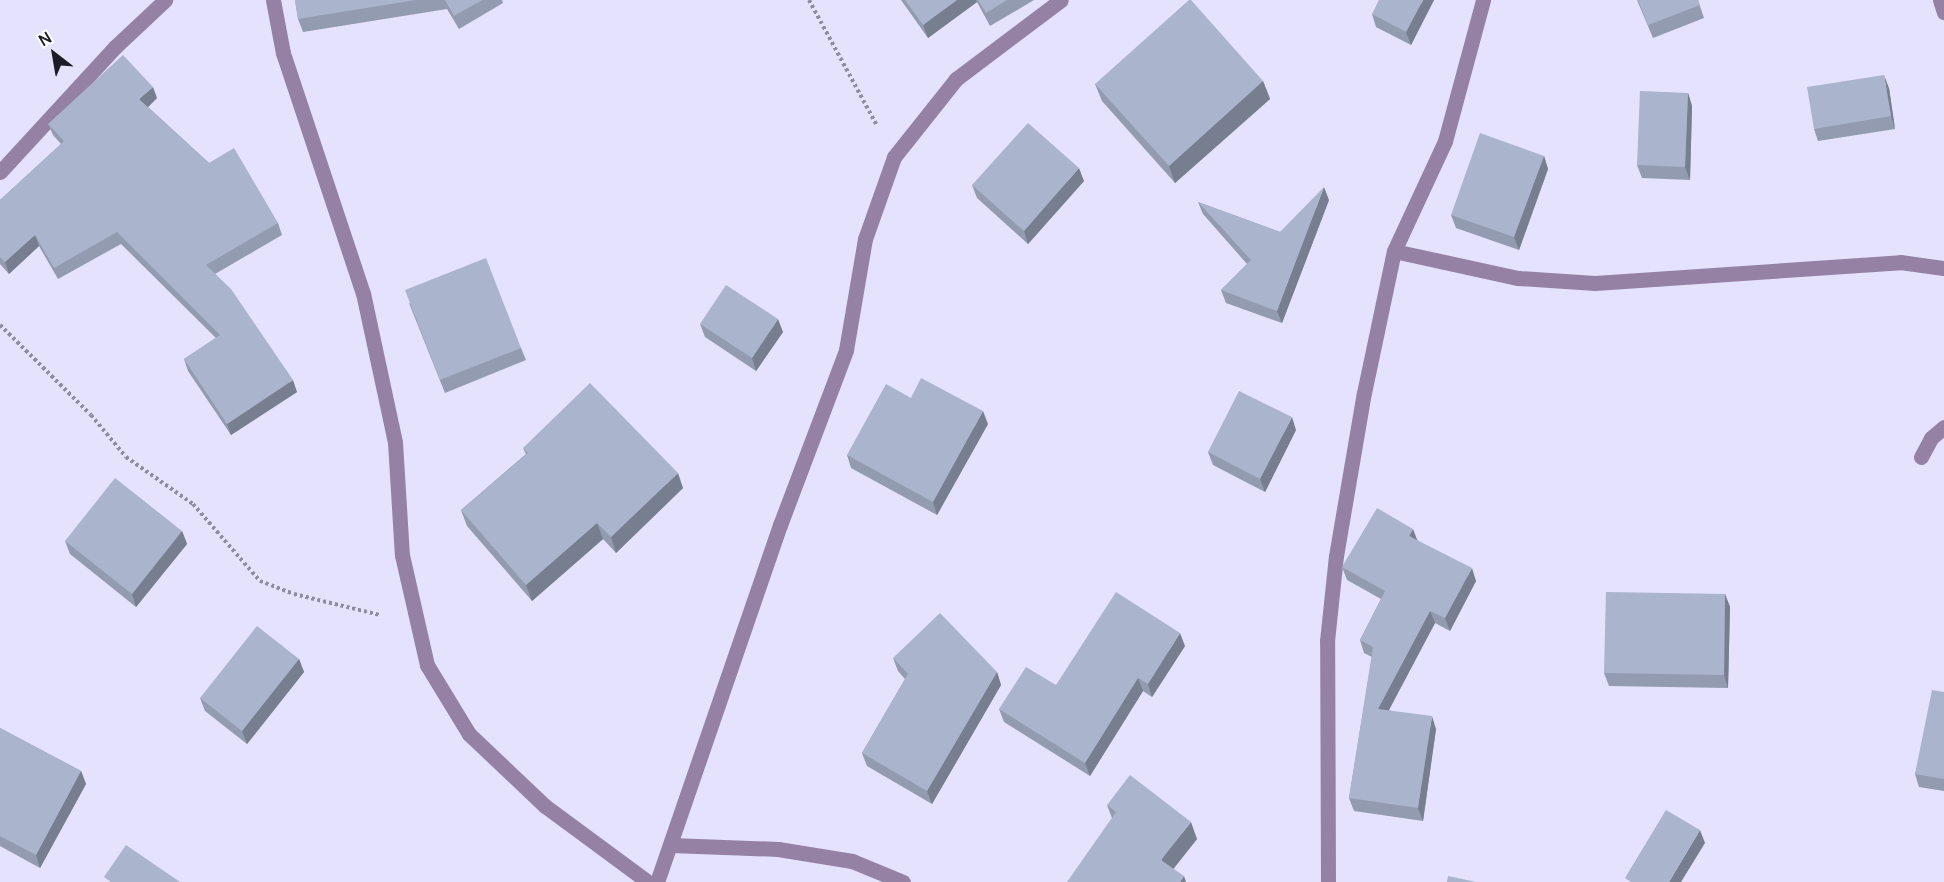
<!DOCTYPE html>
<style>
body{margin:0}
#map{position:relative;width:1944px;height:882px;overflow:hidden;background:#e4e2fd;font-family:Manrope,sans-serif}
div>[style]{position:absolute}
.path>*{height:4px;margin-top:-2px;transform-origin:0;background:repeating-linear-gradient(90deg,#8e8ca0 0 3px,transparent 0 6px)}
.minor>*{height:15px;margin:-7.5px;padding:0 7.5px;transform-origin:7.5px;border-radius:7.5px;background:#9481a4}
.wall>*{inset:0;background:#929baf}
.shaded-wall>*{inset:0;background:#777e8f}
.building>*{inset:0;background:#aab4cc}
span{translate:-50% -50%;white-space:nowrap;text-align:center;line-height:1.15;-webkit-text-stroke:4.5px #fff;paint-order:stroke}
.north{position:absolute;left:24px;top:24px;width:60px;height:60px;-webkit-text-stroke:4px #fff;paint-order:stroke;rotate:329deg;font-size:16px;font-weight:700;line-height:24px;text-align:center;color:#1d1c26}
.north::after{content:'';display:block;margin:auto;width:21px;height:27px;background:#1d1c26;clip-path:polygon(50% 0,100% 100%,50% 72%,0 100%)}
</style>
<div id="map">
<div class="path">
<div style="left:809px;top:0;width:143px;rotate:61.6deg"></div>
<div style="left:0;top:325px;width:128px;rotate:44.7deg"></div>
<div style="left:91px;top:415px;width:55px;rotate:50.2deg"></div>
<div style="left:126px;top:457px;width:82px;rotate:35deg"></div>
<div style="left:193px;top:504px;width:102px;rotate:49deg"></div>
<div style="left:260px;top:581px;width:36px;rotate:21deg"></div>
<div style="left:294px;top:594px;width:89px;rotate:13.7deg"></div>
</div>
<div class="minor">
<div style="left:273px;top:0;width:54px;rotate:79.3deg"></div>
<div style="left:283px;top:53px;width:253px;rotate:71.6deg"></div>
<div style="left:363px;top:293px;width:152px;rotate:77.9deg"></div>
<div style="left:395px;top:442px;width:113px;rotate:86.5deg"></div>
<div style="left:402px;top:555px;width:113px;rotate:77.2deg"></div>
<div style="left:427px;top:665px;width:81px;rotate:58.7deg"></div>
<div style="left:469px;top:734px;width:105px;rotate:43.5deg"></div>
<div style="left:545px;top:806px;width:128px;rotate:36.4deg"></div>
<div style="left:1940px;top:0;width:13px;rotate:72deg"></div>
<div style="left:0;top:172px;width:170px;rotate:-47.4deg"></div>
<div style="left:115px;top:47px;width:69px;rotate:-43.2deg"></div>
<div style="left:1394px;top:251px;width:127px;rotate:12.3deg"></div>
<div style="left:1518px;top:278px;width:77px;rotate:3.7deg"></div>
<div style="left:1595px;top:283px;width:306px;rotate:-3.9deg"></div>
<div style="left:1900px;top:262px;width:44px;rotate:7.8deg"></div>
<div style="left:1921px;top:457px;width:21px;rotate:-62deg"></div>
<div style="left:1931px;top:438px;width:17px;rotate:-40deg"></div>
<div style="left:671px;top:845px;width:107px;rotate:2.1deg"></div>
<div style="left:778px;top:849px;width:75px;rotate:9.2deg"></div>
<div style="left:852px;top:861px;width:55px;rotate:22.4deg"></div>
<div style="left:657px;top:882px;width:378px;rotate:-71deg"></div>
<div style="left:780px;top:525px;width:187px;rotate:-69.3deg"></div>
<div style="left:846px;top:350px;width:113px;rotate:-80.3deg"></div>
<div style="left:865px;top:239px;width:87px;rotate:-70.5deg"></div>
<div style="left:894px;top:157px;width:100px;rotate:-51.5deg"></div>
<div style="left:956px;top:79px;width:131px;rotate:-37deg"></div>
<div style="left:1328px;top:882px;width:241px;rotate:-90.2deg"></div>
<div style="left:1327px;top:641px;width:85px;rotate:-84deg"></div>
<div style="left:1336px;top:556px;width:165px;rotate:-80.3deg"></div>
<div style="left:1364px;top:393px;width:145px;rotate:-78.1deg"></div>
<div style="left:1394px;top:251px;width:121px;rotate:-65.1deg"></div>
<div style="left:1445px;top:141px;width:146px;rotate:-74.9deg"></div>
</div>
<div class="wall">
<div style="clip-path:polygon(295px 0,502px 0,503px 3px,459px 29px,447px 9px,303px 32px,298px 19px)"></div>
<div style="clip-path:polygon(901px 0,1034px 0,990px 26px,977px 2px,928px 38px)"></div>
<div style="clip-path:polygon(1434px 0,1411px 45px,1376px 27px,1372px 14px)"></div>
<div style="clip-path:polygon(1637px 0,1698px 0,1704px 18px,1653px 38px)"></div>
<div style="clip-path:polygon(1263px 81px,1270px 99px,1175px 183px,1102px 101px,1095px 84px)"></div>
<div style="clip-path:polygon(1889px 88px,1895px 129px,1818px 141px,1814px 129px)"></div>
<div style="clip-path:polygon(1688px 93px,1692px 106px,1690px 180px,1642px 178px,1637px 165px)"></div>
<div style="clip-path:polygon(157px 98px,148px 107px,209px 163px,278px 223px,282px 235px,215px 274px,297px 392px,231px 435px,188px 371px,184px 359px,216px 338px,121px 244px,58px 279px,39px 246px,9px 274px,0 264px,0 200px,61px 144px,53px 135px,48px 124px)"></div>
<div style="clip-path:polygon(1544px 156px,1548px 169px,1519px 250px,1456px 228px,1451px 215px)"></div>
<div style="clip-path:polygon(1084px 181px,1028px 244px,977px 198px,972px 185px)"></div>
<div style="clip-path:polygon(1329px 200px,1282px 323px,1226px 303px,1221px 290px,1247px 264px,1203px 214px,1198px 202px,1280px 232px)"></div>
<div style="clip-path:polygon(409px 303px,521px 348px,526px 360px,445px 393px)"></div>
<div style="clip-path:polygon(700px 324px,783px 332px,756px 371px,705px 337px)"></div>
<div style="clip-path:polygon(988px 424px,937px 515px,851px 468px,847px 455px)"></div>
<div style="clip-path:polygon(1296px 430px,1265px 492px,1213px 465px,1208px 452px)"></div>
<div style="clip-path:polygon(523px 448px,683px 488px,616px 553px,603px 539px,532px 601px,467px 526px,461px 510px,526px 454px)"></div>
<div style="clip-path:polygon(182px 531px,187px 544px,136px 607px,70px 554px,65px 541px)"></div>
<div style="clip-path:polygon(1417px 540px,1476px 581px,1450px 631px,1435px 623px,1389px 710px,1436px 729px,1423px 821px,1354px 811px,1349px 798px,1372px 657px,1364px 653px,1360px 640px,1381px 599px,1347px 580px,1342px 567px)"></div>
<div style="clip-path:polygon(1725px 594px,1730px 607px,1728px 688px,1609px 686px,1604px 673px)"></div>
<div style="clip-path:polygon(1185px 646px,1152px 697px,1143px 691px,1090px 776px,1004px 722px,999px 709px,1056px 685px)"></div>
<div style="clip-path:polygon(893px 658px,997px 672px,1001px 685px,932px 804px,867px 766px,862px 753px,905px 679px,898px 671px)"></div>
<div style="clip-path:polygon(299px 659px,304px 672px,247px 744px,205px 711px,200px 698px)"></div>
<div style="clip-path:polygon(1944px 692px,1944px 791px,1919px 787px,1915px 774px)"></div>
<div style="clip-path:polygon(0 728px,81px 771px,86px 784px,40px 868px,0 846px)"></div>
<div style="clip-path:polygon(1107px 805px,1197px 839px,1173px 869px,1112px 818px)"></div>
</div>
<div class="shaded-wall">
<div style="clip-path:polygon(957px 0,976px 0,977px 2px,928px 38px,923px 25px)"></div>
<div style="clip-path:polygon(1423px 0,1434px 0,1411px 45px,1406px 32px)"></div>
<div style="clip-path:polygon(1884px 75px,1889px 88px,1895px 129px,1891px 116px)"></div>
<div style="clip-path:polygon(1263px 81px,1270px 99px,1175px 183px,1169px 166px)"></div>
<div style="clip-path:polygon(153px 87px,157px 98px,144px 111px,139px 99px)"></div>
<div style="clip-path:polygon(1688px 93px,1692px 106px,1690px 180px,1685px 167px)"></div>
<div style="clip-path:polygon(1544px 156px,1548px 169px,1519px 250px,1514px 237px)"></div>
<div style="clip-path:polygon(1079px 168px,1084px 181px,1028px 244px,1024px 231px)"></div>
<div style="clip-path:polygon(1324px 187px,1329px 200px,1282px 323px,1277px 311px)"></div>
<div style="clip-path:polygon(35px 235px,39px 246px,9px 274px,5px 262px)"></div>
<div style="clip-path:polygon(778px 319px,783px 332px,756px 371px,752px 358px)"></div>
<div style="clip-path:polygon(293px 380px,297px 392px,231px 435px,227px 424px)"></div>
<div style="clip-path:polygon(983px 411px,988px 424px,937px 515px,933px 502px)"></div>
<div style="clip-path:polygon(1292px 417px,1296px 430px,1265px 492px,1260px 479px)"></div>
<div style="clip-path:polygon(678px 473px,683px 488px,616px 553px,611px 537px)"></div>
<div style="clip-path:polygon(597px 523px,603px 539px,532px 601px,526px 585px)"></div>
<div style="clip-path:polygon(1413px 529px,1418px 542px,1409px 536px)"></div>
<div style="clip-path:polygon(182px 531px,187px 544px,136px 607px,132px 594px)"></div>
<div style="clip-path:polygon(1472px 568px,1476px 581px,1450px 631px,1445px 618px)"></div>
<div style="clip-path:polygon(1725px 594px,1730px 607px,1728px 688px,1724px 675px)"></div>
<div style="clip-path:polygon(1430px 611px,1435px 623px,1383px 721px,1378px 709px)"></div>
<div style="clip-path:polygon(1180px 633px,1185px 646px,1152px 697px,1148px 684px)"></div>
<div style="clip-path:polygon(299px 659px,304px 672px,247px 744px,242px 731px)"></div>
<div style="clip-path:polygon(997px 672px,1001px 685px,932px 804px,927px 791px)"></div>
<div style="clip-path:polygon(1138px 678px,1143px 691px,1090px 776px,1085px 763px)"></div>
<div style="clip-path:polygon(1432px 716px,1436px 729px,1423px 821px,1418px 808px)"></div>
<div style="clip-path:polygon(81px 771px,86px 784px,40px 868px,36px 855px)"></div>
<div style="clip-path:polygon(1191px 822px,1197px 839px,1167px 877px,1161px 860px)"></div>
<div style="clip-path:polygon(1700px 830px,1705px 843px,1681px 882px,1669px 882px)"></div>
<div style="clip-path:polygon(1184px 876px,1186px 882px,1180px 882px)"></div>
</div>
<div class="building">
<div style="clip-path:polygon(295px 0,416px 0,298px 19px)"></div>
<div style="clip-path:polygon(445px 0,482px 0,454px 16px)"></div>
<div style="clip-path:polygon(905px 0,957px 0,923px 25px)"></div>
<div style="clip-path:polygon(978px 0,1007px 0,986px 13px)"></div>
<div style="clip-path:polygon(1189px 0,1191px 0,1263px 81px,1169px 166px,1095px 84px)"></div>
<div style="clip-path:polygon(1379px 0,1423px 0,1406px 32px,1372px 14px)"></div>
<div style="clip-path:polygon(1638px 0,1698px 0,1700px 5px,1648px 25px)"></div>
<div style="clip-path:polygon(123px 55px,153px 87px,139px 99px,209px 163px,234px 148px,278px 223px,206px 265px,231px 289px,293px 380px,227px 424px,184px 359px,220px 335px,117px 232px,54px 268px,35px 235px,5px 262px,0 257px,0 200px,64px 141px,48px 124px)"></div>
<div style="clip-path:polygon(1884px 75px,1891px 116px,1814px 129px,1807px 87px)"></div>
<div style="clip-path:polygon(1640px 91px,1688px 93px,1685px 167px,1637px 165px)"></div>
<div style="clip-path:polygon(1028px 123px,1079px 168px,1024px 231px,972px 185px)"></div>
<div style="clip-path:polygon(1480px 133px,1544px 156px,1514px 237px,1451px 215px)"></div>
<div style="clip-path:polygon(1324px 187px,1277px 311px,1221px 290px,1251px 260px,1198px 202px,1280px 232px)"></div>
<div style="clip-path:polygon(486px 258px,521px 348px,440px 380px,405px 290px)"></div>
<div style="clip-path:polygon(726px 285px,778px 319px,752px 358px,700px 324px)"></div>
<div style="clip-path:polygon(921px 378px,983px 411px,933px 502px,847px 455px,886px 384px,911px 398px)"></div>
<div style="clip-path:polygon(590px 383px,678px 473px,611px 537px,597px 523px,526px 585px,461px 510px,528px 453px,523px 448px)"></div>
<div style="clip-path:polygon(1239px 391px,1292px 417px,1260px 479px,1208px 452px)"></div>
<div style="clip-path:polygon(115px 478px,182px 531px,132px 594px,65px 541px)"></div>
<div style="clip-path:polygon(1377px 508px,1413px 529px,1409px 536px,1472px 568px,1445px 618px,1430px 611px,1378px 709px,1432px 716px,1418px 808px,1349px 798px,1373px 647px,1360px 640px,1385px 591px,1342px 567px)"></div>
<div style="clip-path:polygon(1116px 592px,1180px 633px,1148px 684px,1138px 678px,1085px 763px,999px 709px,1026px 667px,1056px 685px)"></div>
<div style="clip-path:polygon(1606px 592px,1725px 594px,1724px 675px,1604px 673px)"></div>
<div style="clip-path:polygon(940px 613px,997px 672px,927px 791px,862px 753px,908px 674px,893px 658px)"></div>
<div style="clip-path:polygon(257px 626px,299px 659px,242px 731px,200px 698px)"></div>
<div style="clip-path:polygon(1932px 690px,1944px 692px,1944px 779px,1915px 774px)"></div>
<div style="clip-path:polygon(0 728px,81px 771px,36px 855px,0 836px)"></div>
<div style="clip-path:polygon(1130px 775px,1191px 822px,1161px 860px,1184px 876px,1180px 882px,1067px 882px,1116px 812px,1107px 805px)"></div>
<div style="clip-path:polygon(1666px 810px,1700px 830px,1669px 882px,1631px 882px,1625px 878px)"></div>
<div style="clip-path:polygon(126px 845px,180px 882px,111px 882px,104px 877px)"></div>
<div style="clip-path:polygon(1448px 876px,1476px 882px,1447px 882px)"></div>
</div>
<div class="north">N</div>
</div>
